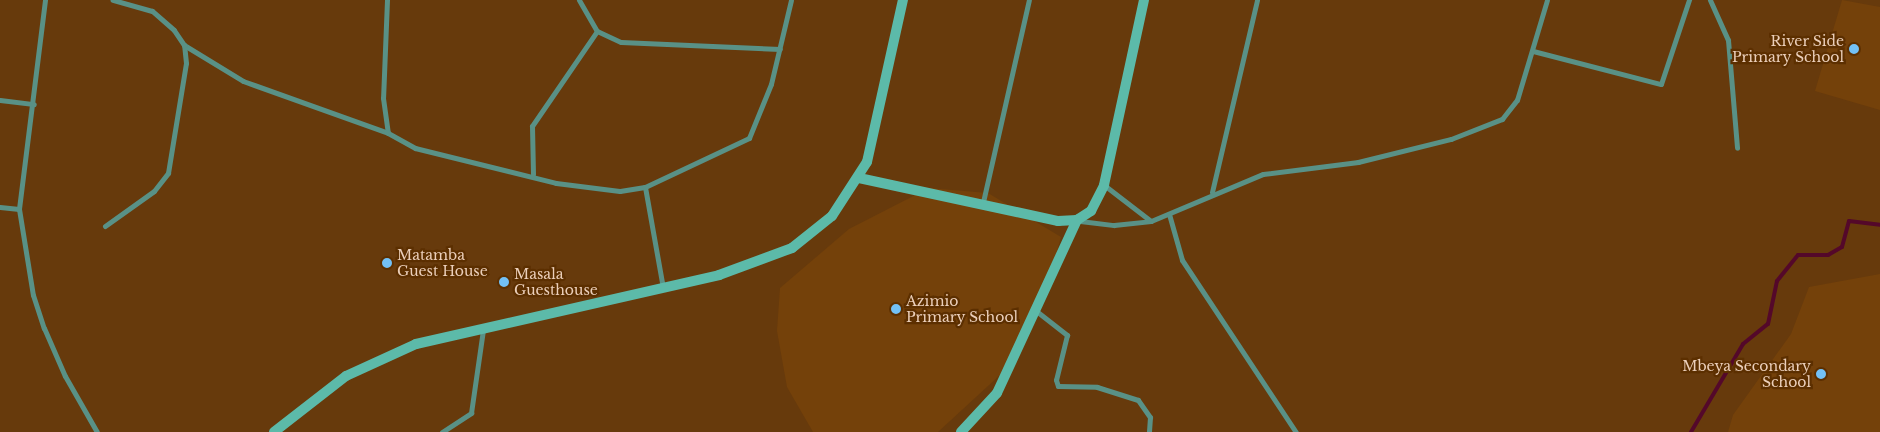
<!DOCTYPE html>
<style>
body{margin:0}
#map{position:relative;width:1880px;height:432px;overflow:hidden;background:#673a0c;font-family:"Libre Baskerville",serif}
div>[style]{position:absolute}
.built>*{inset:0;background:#74410a}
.stream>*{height:4px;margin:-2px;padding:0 2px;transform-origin:2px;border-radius:2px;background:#54082a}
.street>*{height:5px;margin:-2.5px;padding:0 2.5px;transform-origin:2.5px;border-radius:2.5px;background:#599186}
.secondary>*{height:10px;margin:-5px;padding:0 5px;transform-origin:5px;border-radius:5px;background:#5cbaa9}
.dots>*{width:14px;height:14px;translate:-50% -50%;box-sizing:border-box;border:2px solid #5c2f00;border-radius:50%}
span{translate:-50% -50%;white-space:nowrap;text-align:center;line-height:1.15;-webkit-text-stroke:4.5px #5c2f00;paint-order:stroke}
.poi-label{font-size:14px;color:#ebcfba}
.right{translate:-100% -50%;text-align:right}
.left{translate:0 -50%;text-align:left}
</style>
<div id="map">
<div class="built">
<div style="clip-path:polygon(1842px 0,1880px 7px,1880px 110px,1815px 91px)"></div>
<div style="clip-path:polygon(929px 188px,988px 193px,1061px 237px,1048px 283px,1001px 374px,938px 432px,813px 432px,787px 387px,777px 331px,780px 288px,849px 229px)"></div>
<div style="clip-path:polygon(1880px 274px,1880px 432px,1728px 432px,1733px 415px,1791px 334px,1809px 287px)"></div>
</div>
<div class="stream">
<div style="left:1691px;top:432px;width:102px;rotate:-59.4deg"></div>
<div style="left:1743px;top:344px;width:32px;rotate:-39deg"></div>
<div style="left:1768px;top:324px;width:44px;rotate:-78.2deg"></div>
<div style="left:1777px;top:281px;width:33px;rotate:-51deg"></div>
<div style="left:1798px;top:255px;width:30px"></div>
<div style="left:1828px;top:255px;width:16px;rotate:-30deg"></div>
<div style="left:1842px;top:247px;width:27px;rotate:-75deg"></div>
<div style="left:1849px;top:221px;width:31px;rotate:7deg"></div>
</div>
<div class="street">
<div style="left:45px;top:0;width:211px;rotate:97.1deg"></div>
<div style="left:19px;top:209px;width:87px;rotate:80.8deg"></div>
<div style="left:33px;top:295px;width:35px;rotate:72deg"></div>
<div style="left:44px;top:328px;width:52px;rotate:66.4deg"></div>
<div style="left:65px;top:376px;width:64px;rotate:60.3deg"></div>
<div style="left:387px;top:0;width:98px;rotate:92.3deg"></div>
<div style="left:383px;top:98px;width:35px;rotate:82deg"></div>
<div style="left:388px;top:133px;width:31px;rotate:29deg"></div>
<div style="left:415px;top:148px;width:145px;rotate:13.9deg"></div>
<div style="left:556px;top:183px;width:64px;rotate:7.1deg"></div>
<div style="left:620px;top:191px;width:25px;rotate:-9deg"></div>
<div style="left:645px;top:187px;width:115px;rotate:-25.2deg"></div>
<div style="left:749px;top:138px;width:58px;rotate:-67.8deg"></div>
<div style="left:771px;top:84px;width:86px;rotate:-76.6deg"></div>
<div style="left:579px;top:0;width:36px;rotate:60deg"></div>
<div style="left:597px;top:31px;width:26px;rotate:25deg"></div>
<div style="left:621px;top:42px;width:159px;rotate:2.5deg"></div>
<div style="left:1710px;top:0;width:44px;rotate:65.8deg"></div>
<div style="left:1728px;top:40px;width:108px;rotate:85.2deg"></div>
<div style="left:184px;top:45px;width:69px;rotate:31.4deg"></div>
<div style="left:243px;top:81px;width:154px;rotate:19.7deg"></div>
<div style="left:1533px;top:51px;width:132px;rotate:14.5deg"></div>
<div style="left:1661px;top:84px;width:89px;rotate:-71.6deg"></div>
<div style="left:0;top:100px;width:34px;rotate:7deg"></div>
<div style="left:533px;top:174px;width:48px;rotate:-91.2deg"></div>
<div style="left:532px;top:126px;width:115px;rotate:-55.6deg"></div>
<div style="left:1104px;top:185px;width:59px;rotate:37.5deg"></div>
<div style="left:645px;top:187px;width:103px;rotate:79.9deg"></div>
<div style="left:1212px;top:192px;width:197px;rotate:-76.8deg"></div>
<div style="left:983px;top:202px;width:207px;rotate:-77.2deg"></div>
<div style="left:0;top:207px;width:19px;rotate:6deg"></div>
<div style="left:1169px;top:214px;width:48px;rotate:74.2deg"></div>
<div style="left:1182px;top:260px;width:206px;rotate:56.5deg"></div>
<div style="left:1080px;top:221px;width:34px;rotate:7deg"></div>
<div style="left:1114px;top:225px;width:37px;rotate:-6deg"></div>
<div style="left:1151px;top:221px;width:121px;rotate:-22.8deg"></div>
<div style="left:1263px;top:174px;width:96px;rotate:-7.2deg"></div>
<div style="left:1358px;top:162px;width:96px;rotate:-13.9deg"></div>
<div style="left:1451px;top:139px;width:55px;rotate:-21.4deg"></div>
<div style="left:1502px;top:119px;width:24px;rotate:-52deg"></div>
<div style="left:1517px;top:100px;width:104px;rotate:-73.3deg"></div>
<div style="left:105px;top:226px;width:60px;rotate:-35.5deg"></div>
<div style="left:154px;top:191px;width:23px;rotate:-52deg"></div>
<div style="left:168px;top:173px;width:111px;rotate:-80.7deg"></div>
<div style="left:186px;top:63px;width:18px;rotate:-96deg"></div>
<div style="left:184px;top:45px;width:18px;rotate:-124deg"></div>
<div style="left:174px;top:30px;width:29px;rotate:-139deg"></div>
<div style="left:152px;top:11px;width:41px;rotate:-164.2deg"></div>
<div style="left:1035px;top:310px;width:41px;rotate:38deg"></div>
<div style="left:1067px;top:335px;width:46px;rotate:103.7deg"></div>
<div style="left:1056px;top:380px;width:6px;rotate:72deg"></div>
<div style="left:1058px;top:386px;width:39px;rotate:1deg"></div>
<div style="left:1097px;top:387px;width:43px;rotate:17.6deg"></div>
<div style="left:1138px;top:400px;width:21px;rotate:55deg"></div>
<div style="left:1150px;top:417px;width:15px;rotate:94deg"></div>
<div style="left:442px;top:432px;width:35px;rotate:-33deg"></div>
<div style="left:471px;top:413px;width:84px;rotate:-81.8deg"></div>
</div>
<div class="secondary">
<div style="left:859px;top:178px;width:204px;rotate:12.2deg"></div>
<div style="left:1058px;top:221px;width:19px;rotate:-3deg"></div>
<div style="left:1077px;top:220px;width:17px;rotate:-33deg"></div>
<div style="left:1091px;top:211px;width:29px;rotate:-63deg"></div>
<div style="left:1104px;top:185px;width:189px;rotate:-77.8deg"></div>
<div style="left:274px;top:432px;width:91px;rotate:-37.9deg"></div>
<div style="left:346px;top:376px;width:77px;rotate:-24.6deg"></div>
<div style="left:416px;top:344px;width:311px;rotate:-12.8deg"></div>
<div style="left:719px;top:275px;width:78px;rotate:-20.3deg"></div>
<div style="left:792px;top:248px;width:51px;rotate:-38.7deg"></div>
<div style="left:832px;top:216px;width:64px;rotate:-57.1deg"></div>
<div style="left:867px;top:162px;width:166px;rotate:-77.5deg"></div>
<div style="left:961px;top:432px;width:53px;rotate:-47.3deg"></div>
<div style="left:997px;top:393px;width:191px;rotate:-65.2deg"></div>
</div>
<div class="dots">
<div style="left:1854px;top:49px;background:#73c1f6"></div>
<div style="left:387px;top:263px;background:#73c1f6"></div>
<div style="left:504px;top:282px;background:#73c1f6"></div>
<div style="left:896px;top:309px;background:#73c1f6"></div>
<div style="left:1821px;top:374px;background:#73c1f6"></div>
</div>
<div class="poi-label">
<span class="right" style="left:1844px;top:49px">River Side<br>Primary School</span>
<span class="left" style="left:397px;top:263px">Matamba<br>Guest House</span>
<span class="left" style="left:514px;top:282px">Masala<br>Guesthouse</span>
<span class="left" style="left:906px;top:309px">Azimio<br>Primary School</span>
<span class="right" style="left:1811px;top:374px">Mbeya Secondary<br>School</span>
</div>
</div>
